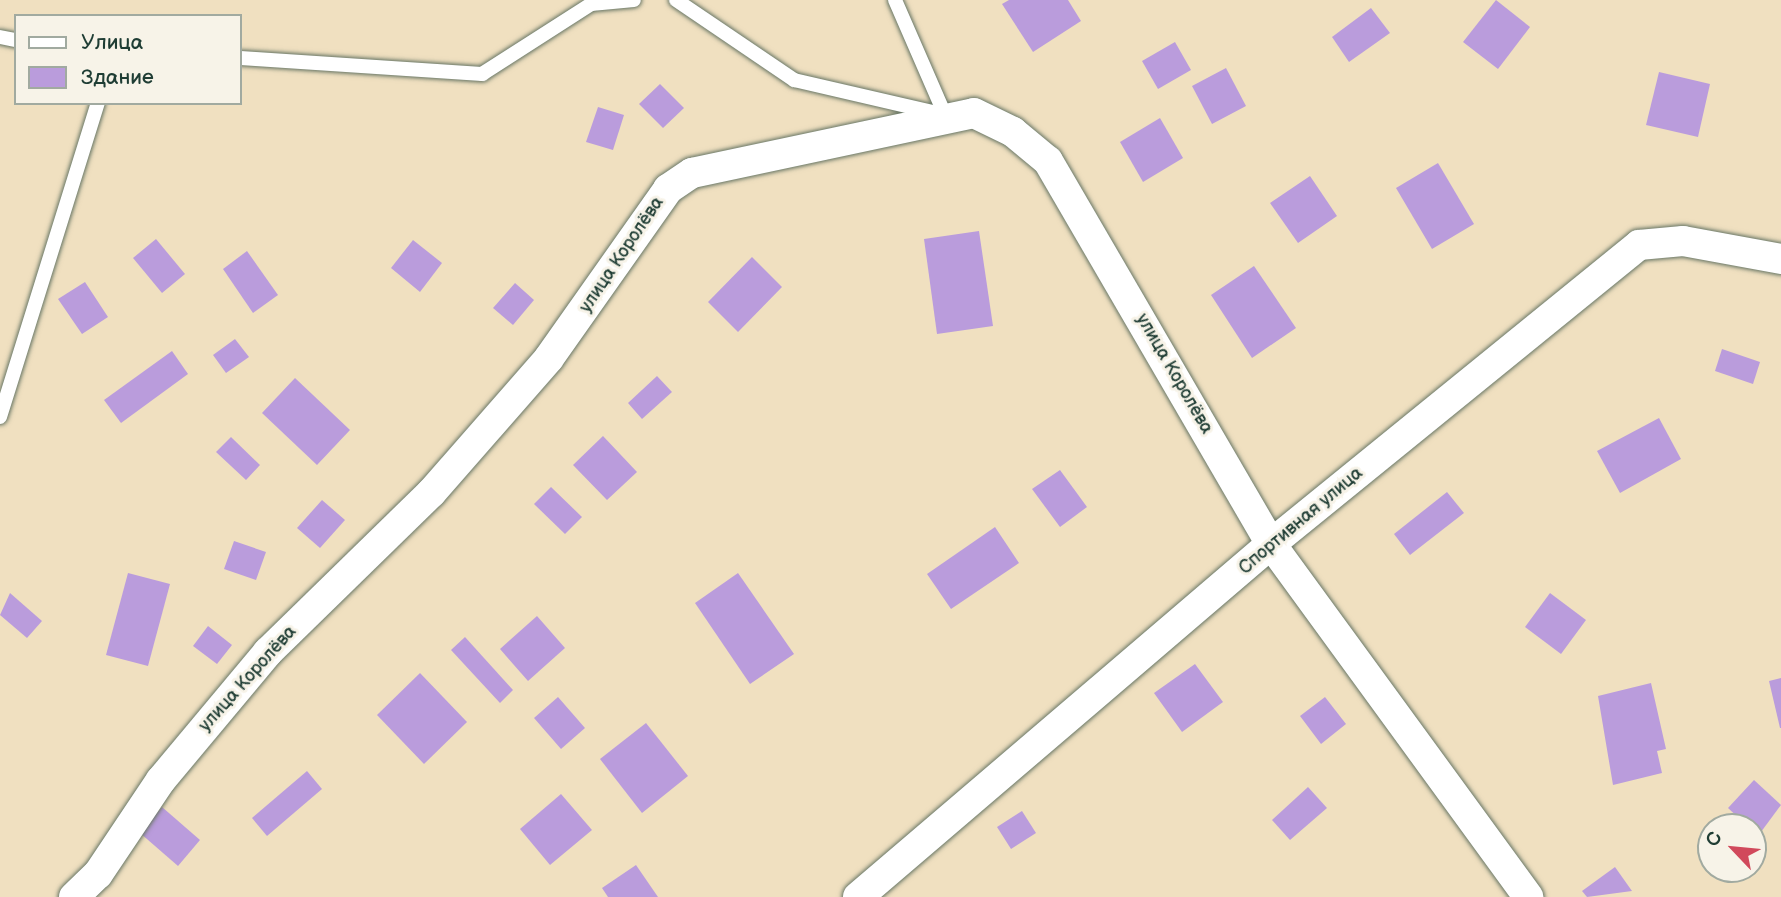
<!DOCTYPE html>
<meta charset="utf-8">
<style>
body{margin:0}
#map{position:relative;width:1781px;height:897px;overflow:hidden;background:#f0e0c0;font-family:"Balsamiq Sans",sans-serif}
div>[style]{position:absolute}
.building>*{inset:0;background:#ba9cdc}
.roads{filter:drop-shadow(0 0 2px #687665) drop-shadow(0 0 2px #687665)}
.lane>*{height:14px;margin:-7px;padding:0 7px;transform-origin:7px;border-radius:7px;background:#fff}
.street>*{height:30px;margin:-15px;padding:0 15px;transform-origin:15px;border-radius:15px;background:#fff}
span{translate:-50% -50%;white-space:nowrap;text-align:center;line-height:1.15;-webkit-text-stroke:6px #f7f3e8;paint-order:stroke}
.street-label{font-size:18px;color:#1f3d34}
.legend{position:absolute;left:14px;top:14px;width:228px;height:91px;box-sizing:border-box;background:#f7f3e8;border:2px solid #a1aaa0;margin:0;padding:9px 12px;list-style:none;font-size:21px;color:#1f3d34}
.legend li{display:flex;align-items:center;gap:14px;height:35px}
.legend b{width:35px;border:2px solid #a1aaa0}
.north{position:absolute;left:1697px;top:813px;width:70px;height:70px;box-sizing:border-box;background:#f7f3e8;border:2px solid #a1aaa0;border-radius:50%;rotate:296deg;font-size:19px;font-weight:700;line-height:28px;text-align:center;color:#1f3d34}
.north::after{content:'';display:block;margin:auto;width:24px;height:32px;background:#d1495b;clip-path:polygon(50% 0,100% 100%,50% 72%,0 100%)}
</style>
<div id="map">
<div class="building">
<div style="clip-path:polygon(1009px 0,1068px 0,1081px 21px,1033px 52px,1002px 4px)"></div>
<div style="clip-path:polygon(1496px 0,1530px 27px,1498px 69px,1463px 42px)"></div>
<div style="clip-path:polygon(1371px 8px,1390px 33px,1349px 62px,1332px 37px)"></div>
<div style="clip-path:polygon(1175px 42px,1191px 70px,1158px 89px,1142px 61px)"></div>
<div style="clip-path:polygon(1226px 68px,1246px 106px,1212px 124px,1192px 86px)"></div>
<div style="clip-path:polygon(1659px 72px,1710px 84px,1698px 137px,1646px 125px)"></div>
<div style="clip-path:polygon(660px 84px,684px 108px,663px 128px,639px 104px)"></div>
<div style="clip-path:polygon(598px 107px,624px 115px,613px 150px,586px 142px)"></div>
<div style="clip-path:polygon(1160px 118px,1183px 158px,1143px 182px,1120px 142px)"></div>
<div style="clip-path:polygon(1438px 163px,1474px 224px,1432px 249px,1396px 188px)"></div>
<div style="clip-path:polygon(1310px 176px,1337px 216px,1298px 243px,1270px 203px)"></div>
<div style="clip-path:polygon(979px 231px,993px 326px,937px 334px,924px 239px)"></div>
<div style="clip-path:polygon(156px 239px,185px 274px,162px 293px,133px 258px)"></div>
<div style="clip-path:polygon(413px 240px,442px 263px,420px 292px,391px 268px)"></div>
<div style="clip-path:polygon(247px 251px,278px 295px,253px 313px,223px 269px)"></div>
<div style="clip-path:polygon(752px 257px,782px 287px,738px 332px,708px 302px)"></div>
<div style="clip-path:polygon(1254px 266px,1296px 328px,1252px 358px,1211px 295px)"></div>
<div style="clip-path:polygon(85px 282px,108px 317px,82px 334px,58px 299px)"></div>
<div style="clip-path:polygon(515px 283px,534px 300px,513px 325px,493px 308px)"></div>
<div style="clip-path:polygon(235px 339px,249px 357px,226px 373px,213px 355px)"></div>
<div style="clip-path:polygon(1722px 349px,1760px 362px,1753px 384px,1715px 371px)"></div>
<div style="clip-path:polygon(172px 351px,188px 374px,121px 423px,104px 400px)"></div>
<div style="clip-path:polygon(657px 376px,672px 392px,642px 419px,628px 403px)"></div>
<div style="clip-path:polygon(295px 378px,350px 430px,317px 465px,262px 413px)"></div>
<div style="clip-path:polygon(1659px 418px,1681px 459px,1620px 493px,1597px 451px)"></div>
<div style="clip-path:polygon(603px 436px,637px 472px,607px 500px,573px 465px)"></div>
<div style="clip-path:polygon(231px 437px,260px 465px,246px 480px,216px 452px)"></div>
<div style="clip-path:polygon(1060px 470px,1087px 507px,1060px 527px,1032px 489px)"></div>
<div style="clip-path:polygon(551px 487px,582px 517px,565px 534px,534px 504px)"></div>
<div style="clip-path:polygon(1447px 492px,1464px 513px,1410px 555px,1394px 534px)"></div>
<div style="clip-path:polygon(322px 500px,345px 520px,320px 548px,297px 528px)"></div>
<div style="clip-path:polygon(995px 527px,1019px 563px,951px 609px,927px 574px)"></div>
<div style="clip-path:polygon(234px 541px,266px 552px,256px 580px,224px 569px)"></div>
<div style="clip-path:polygon(128px 573px,170px 584px,148px 666px,106px 655px)"></div>
<div style="clip-path:polygon(738px 573px,794px 654px,750px 684px,695px 603px)"></div>
<div style="clip-path:polygon(10px 593px,42px 621px,27px 638px,0 615px)"></div>
<div style="clip-path:polygon(1550px 593px,1586px 620px,1561px 654px,1525px 627px)"></div>
<div style="clip-path:polygon(537px 616px,565px 648px,528px 681px,500px 649px)"></div>
<div style="clip-path:polygon(208px 626px,232px 645px,217px 664px,193px 646px)"></div>
<div style="clip-path:polygon(465px 637px,513px 690px,500px 703px,451px 650px)"></div>
<div style="clip-path:polygon(1195px 664px,1223px 702px,1182px 732px,1154px 693px)"></div>
<div style="clip-path:polygon(420px 673px,467px 722px,424px 764px,377px 715px)"></div>
<div style="clip-path:polygon(1781px 678px,1781px 728px,1780px 728px,1769px 681px)"></div>
<div style="clip-path:polygon(1651px 683px,1666px 749px,1657px 751px,1662px 773px,1613px 785px,1598px 696px)"></div>
<div style="clip-path:polygon(558px 697px,585px 728px,561px 749px,534px 718px)"></div>
<div style="clip-path:polygon(1325px 697px,1346px 724px,1321px 744px,1300px 716px)"></div>
<div style="clip-path:polygon(646px 723px,688px 776px,642px 813px,600px 759px)"></div>
<div style="clip-path:polygon(307px 771px,322px 789px,267px 836px,252px 818px)"></div>
<div style="clip-path:polygon(1754px 780px,1781px 805px,1758px 836px,1728px 808px)"></div>
<div style="clip-path:polygon(1308px 787px,1327px 808px,1290px 840px,1272px 820px)"></div>
<div style="clip-path:polygon(561px 794px,592px 830px,550px 865px,520px 829px)"></div>
<div style="clip-path:polygon(162px 807px,200px 840px,178px 866px,140px 833px)"></div>
<div style="clip-path:polygon(1022px 811px,1036px 833px,1011px 849px,997px 827px)"></div>
<div style="clip-path:polygon(636px 865px,658px 897px,608px 897px,602px 888px)"></div>
<div style="clip-path:polygon(1615px 867px,1632px 891px,1587px 897px,1582px 891px)"></div>
</div>
<div class="roads">
<div class="lane">
<div style="left:676px;top:0;width:143px;rotate:34.1deg"></div>
<div style="left:794px;top:80px;width:147px;rotate:13deg"></div>
<div style="left:895px;top:0;width:125px;rotate:66.5deg"></div>
<div style="left:0;top:37px;width:16px;rotate:11deg"></div>
<div style="left:240px;top:58px;width:243px;rotate:3.8deg"></div>
<div style="left:482px;top:74px;width:130px;rotate:-32.7deg"></div>
<div style="left:591px;top:4px;width:43px;rotate:-5.3deg"></div>
<div style="left:0;top:417px;width:329px;rotate:-72.7deg"></div>
</div>
<div class="street">
<div style="left:74px;top:897px;width:33px;rotate:-44deg"></div>
<div style="left:98px;top:874px;width:113px;rotate:-56.2deg"></div>
<div style="left:161px;top:780px;width:167px;rotate:-50.1deg"></div>
<div style="left:268px;top:652px;width:228px;rotate:-44.3deg"></div>
<div style="left:431px;top:493px;width:179px;rotate:-48.8deg"></div>
<div style="left:549px;top:358px;width:207px;rotate:-54.8deg"></div>
<div style="left:668px;top:189px;width:29px;rotate:-34deg"></div>
<div style="left:692px;top:173px;width:288px;rotate:-12deg"></div>
<div style="left:974px;top:113px;width:43px;rotate:26deg"></div>
<div style="left:1013px;top:132px;width:45px;rotate:39.6deg"></div>
<div style="left:1048px;top:161px;width:443px;rotate:59.8deg"></div>
<div style="left:1271px;top:544px;width:437px;rotate:53.9deg"></div>
<div style="left:858px;top:897px;width:543px;rotate:-40.52deg"></div>
<div style="left:1271px;top:544px;width:474px;rotate:-39.1deg"></div>
<div style="left:1639px;top:245px;width:44px;rotate:-5.2deg"></div>
<div style="left:1683px;top:241px;width:100px;rotate:10.4deg"></div>
</div>
</div>
<div class="street-label">
<span style="left:622px;top:255px;rotate:-56deg">улица Королёва</span>
<span style="left:1174px;top:374px;rotate:60deg">улица Королёва</span>
<span style="left:1301px;top:521px;rotate:-40deg">Спортивная улица</span>
<span style="left:248px;top:679px;rotate:-48deg">улица Королёва</span>
</div>
<ul class="legend">
<li><b style="height:9px;background:#fff"></b>Улица</li>
<li><b style="height:19px;background:#ba9cdc"></b>Здание</li>
</ul>
<div class="north">С</div>
</div>
